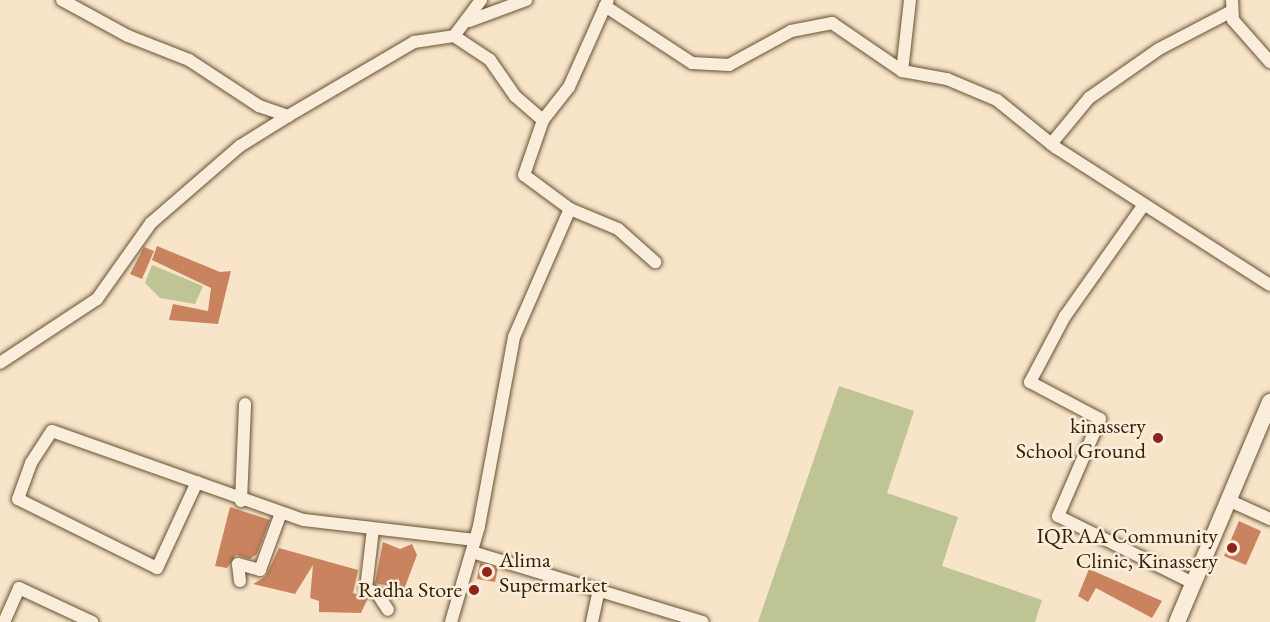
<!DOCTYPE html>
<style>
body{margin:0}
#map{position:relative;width:1270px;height:622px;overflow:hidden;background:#f7e4c9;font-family:"EB Garamond",serif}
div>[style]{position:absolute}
.green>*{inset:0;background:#bfc495}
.building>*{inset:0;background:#ca835f}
.roads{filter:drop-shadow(0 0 2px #665132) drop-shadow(0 0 2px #665132)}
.street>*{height:12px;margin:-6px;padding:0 6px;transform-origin:6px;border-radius:6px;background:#faeddc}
.secondary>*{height:16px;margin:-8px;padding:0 8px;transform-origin:8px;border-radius:8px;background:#faeddc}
.dots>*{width:16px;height:16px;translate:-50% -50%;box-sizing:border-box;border:3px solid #faeddc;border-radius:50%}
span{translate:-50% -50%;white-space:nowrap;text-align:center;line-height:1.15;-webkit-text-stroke:5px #faeddc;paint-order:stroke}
.poi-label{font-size:22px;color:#362000}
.right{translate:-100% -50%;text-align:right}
.left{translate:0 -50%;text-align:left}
</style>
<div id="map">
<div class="green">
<div style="clip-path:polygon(152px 265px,203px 286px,195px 304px,160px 298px,145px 283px)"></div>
<div style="clip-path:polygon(839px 386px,914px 411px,887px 493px,958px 517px,942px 566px,1042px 600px,1035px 622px,758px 622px)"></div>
</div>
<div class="building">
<div style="clip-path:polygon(157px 246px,220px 272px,231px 271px,218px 324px,169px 320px,173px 304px,208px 311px,211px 288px,152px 260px)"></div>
<div style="clip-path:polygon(144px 247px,154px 251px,142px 279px,130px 274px)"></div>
<div style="clip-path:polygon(230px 507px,270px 520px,257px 554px,250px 559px,236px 555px,227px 568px,215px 566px)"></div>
<div style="clip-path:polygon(1239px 521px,1261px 531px,1246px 565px,1224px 556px)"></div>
<div style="clip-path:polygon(383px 542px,400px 549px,412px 544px,417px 555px,400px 600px,392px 597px,393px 587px,375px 583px)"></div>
<div style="clip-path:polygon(279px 548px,358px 570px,353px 593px,368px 598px,361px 613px,319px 612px,319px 601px,310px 598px,313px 565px,295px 594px,253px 584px,266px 576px)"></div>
<div style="clip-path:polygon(480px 563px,498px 568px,495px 582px,477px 579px)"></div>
<div style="clip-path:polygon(1089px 569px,1162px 601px,1152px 618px,1096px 588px,1088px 602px,1078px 596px)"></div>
</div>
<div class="roads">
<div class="street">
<div style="left:62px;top:0;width:75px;rotate:28.6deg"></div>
<div style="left:128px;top:36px;width:66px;rotate:21.5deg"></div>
<div style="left:189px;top:60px;width:84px;rotate:33.3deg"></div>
<div style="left:259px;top:106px;width:31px;rotate:19deg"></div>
<div style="left:288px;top:116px;width:146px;rotate:-30.4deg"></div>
<div style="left:414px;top:42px;width:40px;rotate:-8.5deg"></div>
<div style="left:454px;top:36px;width:43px;rotate:33.7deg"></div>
<div style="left:490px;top:60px;width:44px;rotate:55.2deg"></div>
<div style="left:515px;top:96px;width:37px;rotate:41deg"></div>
<div style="left:910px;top:0;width:71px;rotate:96.4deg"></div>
<div style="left:902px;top:71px;width:46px;rotate:10.1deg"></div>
<div style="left:947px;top:79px;width:54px;rotate:22.8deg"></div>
<div style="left:997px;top:100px;width:75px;rotate:39deg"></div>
<div style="left:1055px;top:147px;width:255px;rotate:32.7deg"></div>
<div style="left:1232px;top:0;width:20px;rotate:87deg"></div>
<div style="left:1233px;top:20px;width:56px;rotate:48.6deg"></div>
<div style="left:605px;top:6px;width:104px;rotate:33.2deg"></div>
<div style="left:692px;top:63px;width:37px;rotate:3deg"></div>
<div style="left:729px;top:65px;width:71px;rotate:-28.7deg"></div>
<div style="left:791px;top:31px;width:42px;rotate:-11deg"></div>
<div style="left:832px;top:23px;width:85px;rotate:34.4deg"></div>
<div style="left:469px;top:21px;width:61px;rotate:-20.2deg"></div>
<div style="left:454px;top:36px;width:45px;rotate:-53.1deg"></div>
<div style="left:1051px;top:144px;width:60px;rotate:-50.4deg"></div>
<div style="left:1089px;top:98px;width:85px;rotate:-35deg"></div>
<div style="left:1159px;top:49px;width:82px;rotate:-27.5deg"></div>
<div style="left:1143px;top:206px;width:135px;rotate:125.3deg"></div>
<div style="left:1065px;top:316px;width:75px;rotate:117.9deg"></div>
<div style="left:1030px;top:382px;width:79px;rotate:27.9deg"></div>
<div style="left:1100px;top:419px;width:106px;rotate:113.4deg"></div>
<div style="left:1058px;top:516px;width:151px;rotate:26.4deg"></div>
<div style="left:570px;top:209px;width:52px;rotate:22.6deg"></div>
<div style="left:618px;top:229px;width:50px;rotate:41.7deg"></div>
<div style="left:0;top:363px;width:116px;rotate:-33.4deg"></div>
<div style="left:97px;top:299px;width:93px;rotate:-54.6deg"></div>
<div style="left:151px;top:223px;width:118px;rotate:-40.9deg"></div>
<div style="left:240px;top:146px;width:57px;rotate:-32deg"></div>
<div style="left:197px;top:482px;width:95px;rotate:114.9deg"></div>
<div style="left:157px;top:568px;width:155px;rotate:-153.6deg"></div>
<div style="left:18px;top:499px;width:38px;rotate:-70deg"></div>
<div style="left:31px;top:463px;width:38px;rotate:-57deg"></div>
<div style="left:52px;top:431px;width:267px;rotate:19.5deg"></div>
<div style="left:304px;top:520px;width:172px;rotate:6.7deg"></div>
<div style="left:1228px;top:500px;width:46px;rotate:24.3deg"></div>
<div style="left:241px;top:501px;width:97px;rotate:-87.6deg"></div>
<div style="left:373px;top:529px;width:60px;rotate:96.7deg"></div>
<div style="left:366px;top:589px;width:12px;rotate:20deg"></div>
<div style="left:377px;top:593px;width:20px;rotate:57deg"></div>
<div style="left:472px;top:552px;width:241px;rotate:16.9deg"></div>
<div style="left:240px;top:581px;width:17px;rotate:-97deg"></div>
<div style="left:238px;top:564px;width:23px;rotate:15deg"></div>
<div style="left:260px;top:570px;width:61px;rotate:-69.8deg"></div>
<div style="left:4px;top:622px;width:37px;rotate:-66deg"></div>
<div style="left:19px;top:588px;width:81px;rotate:25deg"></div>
<div style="left:451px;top:622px;width:100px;rotate:-73.7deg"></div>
<div style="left:479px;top:526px;width:192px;rotate:-79.5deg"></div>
<div style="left:514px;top:337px;width:140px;rotate:-66.4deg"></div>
<div style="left:570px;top:209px;width:57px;rotate:-143.5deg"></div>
<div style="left:524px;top:175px;width:58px;rotate:-70.9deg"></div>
<div style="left:543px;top:120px;width:42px;rotate:-51.8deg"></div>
<div style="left:569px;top:87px;width:95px;rotate:-65.9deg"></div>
<div style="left:592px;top:622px;width:30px;rotate:-78deg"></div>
</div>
<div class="secondary">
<div style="left:1177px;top:622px;width:239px;rotate:-67.1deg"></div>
</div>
</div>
<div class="dots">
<div style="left:1158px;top:438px;background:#8f2418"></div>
<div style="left:1232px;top:548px;background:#8f2418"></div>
<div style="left:487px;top:572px;background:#8f2418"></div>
<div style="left:474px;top:590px;background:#8f2418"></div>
</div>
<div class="poi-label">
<span class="right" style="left:1146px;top:438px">kinassery<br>School Ground</span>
<span class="right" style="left:1218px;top:548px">IQRAA Community<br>Clinic, Kinassery</span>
<span class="left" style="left:499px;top:572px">Alima<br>Supermarket</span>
<span class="right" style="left:462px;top:590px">Radha Store</span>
</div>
</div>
